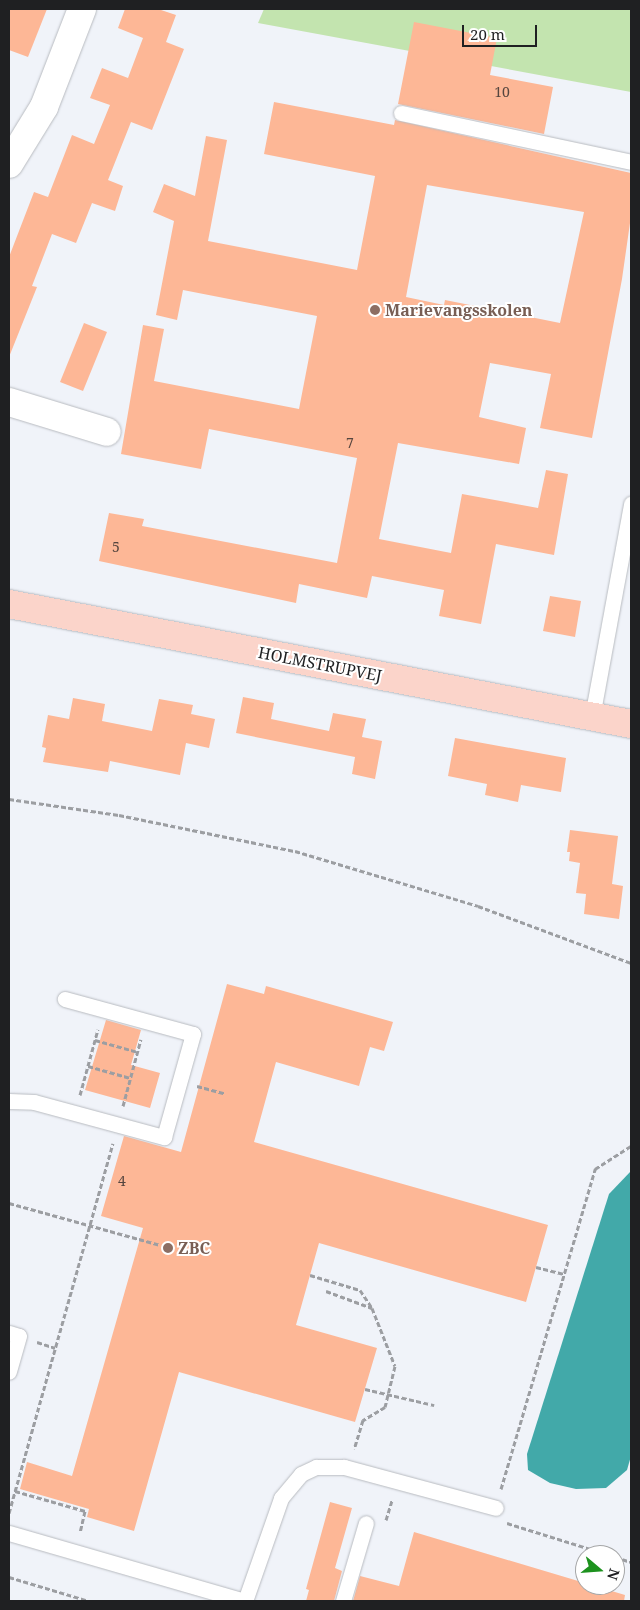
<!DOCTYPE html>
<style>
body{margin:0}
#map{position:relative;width:640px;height:1610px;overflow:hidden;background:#f0f3f9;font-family:"Noto Serif",serif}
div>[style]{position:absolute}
.green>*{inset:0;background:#c3e4af}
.water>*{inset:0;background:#42a9a9}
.building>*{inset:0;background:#fdb796}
.path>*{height:3px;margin-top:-1.5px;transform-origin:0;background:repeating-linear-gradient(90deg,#9c9ea2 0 5px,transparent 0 7.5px)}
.roads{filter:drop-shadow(0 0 1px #b8bbc0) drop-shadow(0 0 1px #b8bbc0)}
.lane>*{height:15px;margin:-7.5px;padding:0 7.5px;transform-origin:7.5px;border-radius:7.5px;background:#fff}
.street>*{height:28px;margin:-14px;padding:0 14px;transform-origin:14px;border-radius:14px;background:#fff}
.secondary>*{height:28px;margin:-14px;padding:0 14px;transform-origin:14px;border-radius:14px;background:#fbd4ca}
.dots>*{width:14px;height:14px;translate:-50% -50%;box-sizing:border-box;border:2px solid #fff;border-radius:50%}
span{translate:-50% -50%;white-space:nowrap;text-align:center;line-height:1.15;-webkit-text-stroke:4px #fff;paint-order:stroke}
.number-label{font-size:14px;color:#56463f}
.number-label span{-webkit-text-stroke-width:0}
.education-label{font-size:16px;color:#785e54;font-weight:700}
.left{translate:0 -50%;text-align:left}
.street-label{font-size:16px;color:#1f2022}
.frame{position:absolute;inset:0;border:10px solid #1f2022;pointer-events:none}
.north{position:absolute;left:575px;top:1545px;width:50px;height:50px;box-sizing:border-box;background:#fff;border:1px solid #a5a6a7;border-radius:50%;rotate:108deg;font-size:14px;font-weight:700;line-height:20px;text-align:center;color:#1f2022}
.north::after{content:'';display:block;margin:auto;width:18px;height:22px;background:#1d921e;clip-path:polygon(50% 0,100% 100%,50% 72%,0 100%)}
.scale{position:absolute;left:462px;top:25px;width:75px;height:22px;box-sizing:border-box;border:2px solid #1f2022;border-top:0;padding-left:6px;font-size:15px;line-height:18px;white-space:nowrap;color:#1f2022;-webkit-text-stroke:4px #fff;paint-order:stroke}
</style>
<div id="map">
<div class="green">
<div style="clip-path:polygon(264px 9px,631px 9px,631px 92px,258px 23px)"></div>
</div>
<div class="water">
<div style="clip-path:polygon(631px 1171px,631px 1456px,627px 1470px,606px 1488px,576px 1489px,550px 1483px,528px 1470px,527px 1454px,609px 1194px)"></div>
</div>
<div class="building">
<div style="clip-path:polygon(9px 9px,47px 9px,28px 57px,9px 50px)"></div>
<div style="clip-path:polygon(125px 9px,158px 9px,176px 15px,166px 42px,184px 49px,152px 130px,131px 122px,108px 180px,123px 186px,115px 211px,92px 203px,76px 243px,52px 234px,32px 286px,37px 287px,9px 357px,9px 257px,34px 192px,48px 197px,72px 135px,94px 144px,110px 105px,90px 98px,102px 68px,128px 78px,143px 38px,118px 28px)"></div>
<div style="clip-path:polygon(414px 22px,497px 38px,490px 75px,553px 87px,544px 134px,398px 104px)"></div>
<div style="clip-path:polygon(evenodd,274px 102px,394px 125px,395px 120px,631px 173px,631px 216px,622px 279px,592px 438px,540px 428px,551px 374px,490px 363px,479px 417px,526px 428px,519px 464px,398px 443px,379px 539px,451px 553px,462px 494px,538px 508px,546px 470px,568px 474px,554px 555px,496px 544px,481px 624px,439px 616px,444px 590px,372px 576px,367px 598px,299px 584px,296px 603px,99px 561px,109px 513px,144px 519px,142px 526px,337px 563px,357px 458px,209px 429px,201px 469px,121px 454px,143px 325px,164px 329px,154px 381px,299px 409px,317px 316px,183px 290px,177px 320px,156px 315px,174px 221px,153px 212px,164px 184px,195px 196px,206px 136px,227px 140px,208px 241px,357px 270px,375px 176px,264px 154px,274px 102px,427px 185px,584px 212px,560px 323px,445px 300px,444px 305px,406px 297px,427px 185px)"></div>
<div style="clip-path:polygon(84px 323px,107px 332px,83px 391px,60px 382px)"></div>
<div style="clip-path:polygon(550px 596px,581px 601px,575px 637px,543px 631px)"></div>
<div style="clip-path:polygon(243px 697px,274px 703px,271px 719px,329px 731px,333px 713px,366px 719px,362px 737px,382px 741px,375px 779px,352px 774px,355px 757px,236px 733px)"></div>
<div style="clip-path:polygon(73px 698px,105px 704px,102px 721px,152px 731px,159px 699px,193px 705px,191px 714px,215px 719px,209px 748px,186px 743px,180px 775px,110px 761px,108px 772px,43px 762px,46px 748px,42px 747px,48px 715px,69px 719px)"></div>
<div style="clip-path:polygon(455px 738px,566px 758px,561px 792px,521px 785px,518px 802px,485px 795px,487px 784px,448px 776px)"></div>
<div style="clip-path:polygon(570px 830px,618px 836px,612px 884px,623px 886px,619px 919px,584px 914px,586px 894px,576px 893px,580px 863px,569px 861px,570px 852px,567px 852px)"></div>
<div style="clip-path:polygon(227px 984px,264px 994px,266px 986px,393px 1022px,384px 1051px,370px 1047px,359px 1086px,276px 1062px,254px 1142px,548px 1225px,526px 1302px,319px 1243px,296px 1325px,377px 1348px,355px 1422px,179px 1372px,134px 1531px,87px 1517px,89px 1509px,20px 1489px,27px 1462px,72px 1476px,143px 1228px,101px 1216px,124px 1136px,181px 1152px)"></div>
<div style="clip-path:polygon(106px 1020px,141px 1030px,131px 1065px,160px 1073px,150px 1108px,85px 1090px)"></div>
<div style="clip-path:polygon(330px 1502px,352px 1508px,335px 1568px,342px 1571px,334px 1601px,306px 1601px,309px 1590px,306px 1589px)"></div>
<div style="clip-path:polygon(414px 1532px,625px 1595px,624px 1601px,353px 1601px,360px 1576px,399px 1586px)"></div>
</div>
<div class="path">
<div style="left:9px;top:799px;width:111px;rotate:8.3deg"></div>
<div style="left:119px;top:815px;width:180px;rotate:11.6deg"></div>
<div style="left:295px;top:851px;width:191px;rotate:16.7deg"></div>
<div style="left:478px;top:906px;width:163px;rotate:20.4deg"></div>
<div style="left:95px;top:1040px;width:45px;rotate:15.6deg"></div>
<div style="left:88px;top:1066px;width:44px;rotate:15.9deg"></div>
<div style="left:197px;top:1086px;width:28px;rotate:15deg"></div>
<div style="left:80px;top:1095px;width:68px;rotate:-74.7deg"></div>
<div style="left:123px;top:1106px;width:69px;rotate:-75deg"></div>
<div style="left:9px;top:1203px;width:157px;rotate:15.5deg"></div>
<div style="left:536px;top:1267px;width:29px;rotate:14deg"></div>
<div style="left:310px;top:1275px;width:52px;rotate:16.7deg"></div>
<div style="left:360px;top:1290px;width:22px;rotate:56deg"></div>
<div style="left:326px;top:1291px;width:49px;rotate:20.3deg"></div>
<div style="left:372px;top:1308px;width:62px;rotate:68.4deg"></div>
<div style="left:395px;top:1366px;width:42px;rotate:103.7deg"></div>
<div style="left:385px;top:1407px;width:26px;rotate:149deg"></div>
<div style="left:363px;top:1420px;width:30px;rotate:107deg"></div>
<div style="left:37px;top:1342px;width:19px;rotate:18deg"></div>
<div style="left:365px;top:1389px;width:71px;rotate:13.1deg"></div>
<div style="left:501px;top:1489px;width:334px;rotate:-73.6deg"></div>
<div style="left:595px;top:1169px;width:43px;rotate:-32.6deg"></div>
<div style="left:15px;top:1491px;width:73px;rotate:15.9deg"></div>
<div style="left:85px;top:1511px;width:22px;rotate:103deg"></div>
<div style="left:9px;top:1513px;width:384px;rotate:-74.3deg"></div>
<div style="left:386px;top:1520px;width:21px;rotate:-73deg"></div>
<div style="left:507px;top:1523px;width:108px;rotate:17.3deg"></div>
<div style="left:615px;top:1557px;width:17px;rotate:17deg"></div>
<div style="left:9px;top:1577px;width:84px;rotate:16.7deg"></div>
</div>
<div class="roads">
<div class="lane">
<div style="left:401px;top:113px;width:235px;rotate:12deg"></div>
<div style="left:592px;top:717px;width:217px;rotate:-79.6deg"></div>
<div style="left:9px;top:1101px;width:25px;rotate:2deg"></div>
<div style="left:34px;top:1102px;width:135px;rotate:15.1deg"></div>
<div style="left:164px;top:1137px;width:107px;rotate:-74.3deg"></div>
<div style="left:193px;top:1034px;width:133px;rotate:-164.7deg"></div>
<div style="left:9px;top:1333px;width:10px;rotate:17deg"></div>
<div style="left:19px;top:1336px;width:37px;rotate:106deg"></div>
<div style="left:9px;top:1533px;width:246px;rotate:16.1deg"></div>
<div style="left:245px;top:1601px;width:109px;rotate:-70.7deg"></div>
<div style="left:281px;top:1498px;width:31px;rotate:-50deg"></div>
<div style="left:301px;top:1474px;width:17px;rotate:-25deg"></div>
<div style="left:316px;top:1467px;width:28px"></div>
<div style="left:344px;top:1467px;width:157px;rotate:15.1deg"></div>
<div style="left:343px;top:1601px;width:81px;rotate:-73.6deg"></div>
</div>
<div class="street">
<div style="left:9px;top:164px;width:67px;rotate:-58.4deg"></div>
<div style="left:44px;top:107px;width:105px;rotate:-68.8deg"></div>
<div style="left:9px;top:402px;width:102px;rotate:17deg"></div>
</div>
<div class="secondary">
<div style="left:9px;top:604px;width:633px;rotate:10.92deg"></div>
</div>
</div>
<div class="dots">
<div style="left:375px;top:310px;background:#8d6e63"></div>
<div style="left:168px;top:1248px;background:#8d6e63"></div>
</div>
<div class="number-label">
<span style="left:502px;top:92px">10</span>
<span style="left:350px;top:443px">7</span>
<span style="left:116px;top:547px">5</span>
<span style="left:122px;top:1181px">4</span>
</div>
<div class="education-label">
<span class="left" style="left:385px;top:310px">Marievangsskolen</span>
<span class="left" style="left:178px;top:1248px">ZBC</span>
</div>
<div class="street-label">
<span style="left:320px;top:664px;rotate:11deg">HOLMSTRUPVEJ</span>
</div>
<div class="frame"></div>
<div class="north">N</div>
<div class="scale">20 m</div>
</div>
